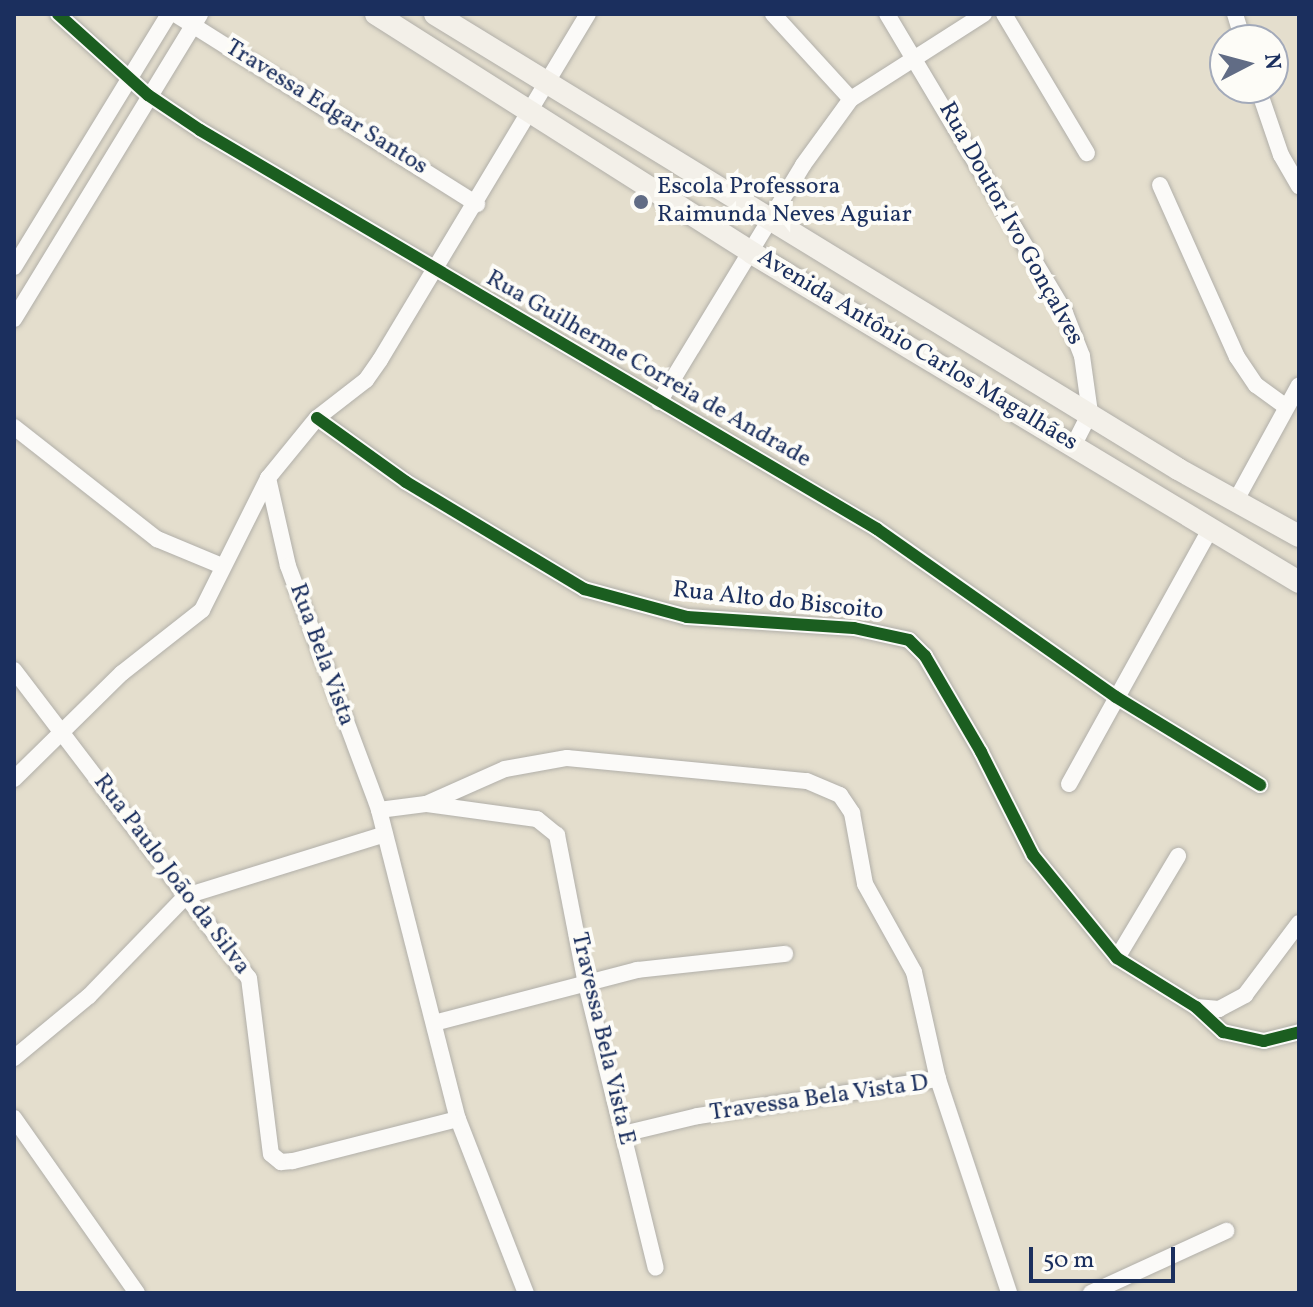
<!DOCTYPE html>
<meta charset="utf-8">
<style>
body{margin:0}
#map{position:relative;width:1313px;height:1307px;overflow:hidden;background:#e4decd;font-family:Vollkorn,serif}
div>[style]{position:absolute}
.roads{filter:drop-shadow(0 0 2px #b1afa9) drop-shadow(0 0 2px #b1afa9)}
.minor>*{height:16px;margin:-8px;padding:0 8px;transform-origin:8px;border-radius:8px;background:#fbfaf8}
.secondary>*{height:22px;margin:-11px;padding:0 11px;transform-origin:11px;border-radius:11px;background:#f3f0e9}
.cycleway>*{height:12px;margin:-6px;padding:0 6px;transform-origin:6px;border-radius:6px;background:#1b5e20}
.dots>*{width:22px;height:22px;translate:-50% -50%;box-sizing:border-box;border:4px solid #fdfcf7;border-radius:50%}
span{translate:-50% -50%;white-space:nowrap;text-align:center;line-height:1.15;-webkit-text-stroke:8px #fdfcf7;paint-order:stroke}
.street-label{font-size:24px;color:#1b2f5e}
.poi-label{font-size:24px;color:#1b2f5e}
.left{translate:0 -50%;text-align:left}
.frame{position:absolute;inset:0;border:16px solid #1b2f5e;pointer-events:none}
.north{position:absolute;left:1209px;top:24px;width:80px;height:80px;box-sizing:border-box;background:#fdfcf7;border:2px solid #a3aaba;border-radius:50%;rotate:84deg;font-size:22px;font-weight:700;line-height:32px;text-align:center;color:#1b2f5e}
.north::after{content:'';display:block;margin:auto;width:28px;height:36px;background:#616c85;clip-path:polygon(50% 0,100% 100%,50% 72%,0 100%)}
.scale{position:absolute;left:1029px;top:1247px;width:146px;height:36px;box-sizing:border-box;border:4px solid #1b2f5e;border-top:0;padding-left:10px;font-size:24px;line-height:28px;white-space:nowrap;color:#1b2f5e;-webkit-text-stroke:6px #fdfcf7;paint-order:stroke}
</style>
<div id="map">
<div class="roads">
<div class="minor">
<div style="left:58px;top:14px;width:121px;rotate:42deg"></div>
<div style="left:148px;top:95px;width:63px;rotate:33.9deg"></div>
<div style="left:200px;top:130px;width:786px;rotate:30.51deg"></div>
<div style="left:877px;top:529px;width:292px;rotate:35.1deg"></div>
<div style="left:1116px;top:697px;width:169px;rotate:31.4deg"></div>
<div style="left:175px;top:14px;width:357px;rotate:32.2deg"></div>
<div style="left:773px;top:14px;width:115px;rotate:47.5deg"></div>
<div style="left:887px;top:14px;width:348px;rotate:59.2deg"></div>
<div style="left:1065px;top:313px;width:46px;rotate:68.4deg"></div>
<div style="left:1082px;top:356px;width:58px;rotate:82deg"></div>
<div style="left:1090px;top:413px;width:35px;rotate:117deg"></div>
<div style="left:1004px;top:14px;width:162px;rotate:59.2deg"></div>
<div style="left:1235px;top:14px;width:27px;rotate:73deg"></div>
<div style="left:1258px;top:88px;width:71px;rotate:71.1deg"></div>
<div style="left:1281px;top:155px;width:36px;rotate:60deg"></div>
<div style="left:1160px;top:185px;width:188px;rotate:65.9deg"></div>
<div style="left:1237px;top:357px;width:34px;rotate:56deg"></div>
<div style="left:1256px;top:385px;width:37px;rotate:36deg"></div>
<div style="left:14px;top:267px;width:297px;rotate:-58.5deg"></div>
<div style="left:14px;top:319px;width:357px;rotate:-58.6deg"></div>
<div style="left:659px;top:402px;width:277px;rotate:-58.7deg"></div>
<div style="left:803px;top:165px;width:82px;rotate:-54deg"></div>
<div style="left:851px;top:99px;width:158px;rotate:-32.6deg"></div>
<div style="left:317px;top:418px;width:110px;rotate:35.7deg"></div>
<div style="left:406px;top:482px;width:208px;rotate:31deg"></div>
<div style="left:584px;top:589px;width:107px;rotate:15.2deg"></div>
<div style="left:687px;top:617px;width:167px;rotate:3.8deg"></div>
<div style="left:854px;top:628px;width:56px;rotate:12.3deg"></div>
<div style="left:909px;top:640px;width:23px;rotate:45deg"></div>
<div style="left:925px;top:656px;width:111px;rotate:59.7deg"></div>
<div style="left:981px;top:752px;width:115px;rotate:63.2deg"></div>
<div style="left:1033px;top:855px;width:133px;rotate:50.8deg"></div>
<div style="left:1117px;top:958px;width:93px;rotate:31.8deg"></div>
<div style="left:1196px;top:1007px;width:37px;rotate:43deg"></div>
<div style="left:1223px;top:1032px;width:42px;rotate:12.4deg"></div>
<div style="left:1264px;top:1041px;width:36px;rotate:-14deg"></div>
<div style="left:14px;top:427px;width:182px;rotate:38.1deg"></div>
<div style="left:157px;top:539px;width:70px;rotate:22.6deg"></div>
<div style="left:268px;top:478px;width:90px;rotate:77.2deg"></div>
<div style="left:288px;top:566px;width:260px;rotate:69.5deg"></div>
<div style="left:379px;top:810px;width:319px;rotate:75.7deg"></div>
<div style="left:458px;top:1119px;width:187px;rotate:68.7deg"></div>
<div style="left:1235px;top:502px;width:133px;rotate:-61.3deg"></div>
<div style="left:14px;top:670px;width:387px;rotate:52.7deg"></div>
<div style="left:249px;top:978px;width:177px;rotate:82.9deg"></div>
<div style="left:271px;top:1154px;width:13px;rotate:39deg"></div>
<div style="left:281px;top:1162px;width:12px;rotate:-5deg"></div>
<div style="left:293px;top:1161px;width:170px;rotate:-14.3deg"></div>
<div style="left:14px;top:779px;width:151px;rotate:-44.5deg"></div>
<div style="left:122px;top:673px;width:102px;rotate:-38.2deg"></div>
<div style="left:202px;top:610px;width:148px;rotate:-63.4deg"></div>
<div style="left:268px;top:478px;width:77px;rotate:-50.8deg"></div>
<div style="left:317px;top:418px;width:62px;rotate:-37.8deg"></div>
<div style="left:366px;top:380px;width:24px;rotate:-55deg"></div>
<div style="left:380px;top:360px;width:404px;rotate:-59deg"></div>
<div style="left:1069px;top:784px;width:291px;rotate:-61deg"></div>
<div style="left:427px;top:804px;width:111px;rotate:7.8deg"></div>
<div style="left:537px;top:819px;width:26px;rotate:39deg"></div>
<div style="left:557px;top:835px;width:152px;rotate:79deg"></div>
<div style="left:586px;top:984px;width:292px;rotate:76.2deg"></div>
<div style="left:379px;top:810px;width:47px;rotate:-7.3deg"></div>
<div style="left:426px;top:804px;width:86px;rotate:-23.9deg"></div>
<div style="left:505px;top:769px;width:63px;rotate:-10.1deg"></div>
<div style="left:567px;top:758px;width:241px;rotate:5.5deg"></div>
<div style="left:807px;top:781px;width:36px;rotate:23deg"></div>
<div style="left:840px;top:795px;width:22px;rotate:56deg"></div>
<div style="left:852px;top:813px;width:72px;rotate:79.6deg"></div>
<div style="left:865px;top:884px;width:101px;rotate:60.9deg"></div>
<div style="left:914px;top:972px;width:110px;rotate:77.4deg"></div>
<div style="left:938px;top:1079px;width:225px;rotate:71.6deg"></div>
<div style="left:1117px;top:958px;width:119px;rotate:-59.1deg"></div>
<div style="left:1196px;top:1007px;width:23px;rotate:5deg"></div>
<div style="left:1219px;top:1009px;width:30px;rotate:-28deg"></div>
<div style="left:1245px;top:995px;width:90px;rotate:-53.1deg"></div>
<div style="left:434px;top:1023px;width:210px;rotate:-14.6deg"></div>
<div style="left:637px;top:970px;width:149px;rotate:-6.2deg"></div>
<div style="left:14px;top:1058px;width:97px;rotate:-39.6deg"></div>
<div style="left:89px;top:996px;width:139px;rotate:-45.9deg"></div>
<div style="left:186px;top:896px;width:208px;rotate:-17.3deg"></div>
<div style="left:14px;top:1118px;width:214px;rotate:54.9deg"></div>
<div style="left:623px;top:1134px;width:77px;rotate:-13.5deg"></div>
<div style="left:698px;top:1116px;width:243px;rotate:-8.8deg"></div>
<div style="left:1091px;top:1293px;width:149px;rotate:-24.7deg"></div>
</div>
<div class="secondary">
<div style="left:376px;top:14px;width:446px;rotate:32.4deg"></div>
<div style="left:752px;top:253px;width:638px;rotate:31.03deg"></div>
<div style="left:435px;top:14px;width:871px;rotate:31.48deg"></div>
<div style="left:1178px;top:469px;width:138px;rotate:29deg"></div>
</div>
</div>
<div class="cycleway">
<div style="left:58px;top:14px;width:121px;rotate:42deg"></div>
<div style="left:148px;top:95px;width:63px;rotate:33.9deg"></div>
<div style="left:200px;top:130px;width:786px;rotate:30.51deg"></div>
<div style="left:877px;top:529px;width:292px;rotate:35.1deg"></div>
<div style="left:1116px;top:697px;width:169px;rotate:31.4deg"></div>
<div style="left:317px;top:418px;width:110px;rotate:35.7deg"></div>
<div style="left:406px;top:482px;width:208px;rotate:31deg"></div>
<div style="left:584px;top:589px;width:107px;rotate:15.2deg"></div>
<div style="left:687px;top:617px;width:167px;rotate:3.8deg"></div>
<div style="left:854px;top:628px;width:56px;rotate:12.3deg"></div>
<div style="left:909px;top:640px;width:23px;rotate:45deg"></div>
<div style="left:925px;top:656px;width:111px;rotate:59.7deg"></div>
<div style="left:981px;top:752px;width:115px;rotate:63.2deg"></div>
<div style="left:1033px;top:855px;width:133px;rotate:50.8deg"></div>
<div style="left:1117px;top:958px;width:93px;rotate:31.8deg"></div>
<div style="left:1196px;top:1007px;width:37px;rotate:43deg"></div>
<div style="left:1223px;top:1032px;width:42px;rotate:12.4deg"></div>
<div style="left:1264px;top:1041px;width:36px;rotate:-14deg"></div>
</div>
<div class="dots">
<div style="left:641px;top:202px;background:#616c85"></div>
</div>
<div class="street-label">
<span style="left:326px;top:108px;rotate:32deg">Travessa Edgar Santos</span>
<span style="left:1010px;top:224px;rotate:61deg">Rua Doutor Ivo Gonçalves</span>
<span style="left:917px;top:351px;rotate:31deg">Avenida Antônio Carlos Magalhães</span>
<span style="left:648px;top:370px;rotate:30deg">Rua Guilherme Correia de Andrade</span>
<span style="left:778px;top:602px;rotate:6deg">Rua Alto do Biscoito</span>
<span style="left:321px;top:655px;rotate:70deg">Rua Bela Vista</span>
<span style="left:171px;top:875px;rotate:53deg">Rua Paulo João da Silva</span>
<span style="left:602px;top:1039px;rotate:77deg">Travessa Bela Vista E</span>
<span style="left:819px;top:1099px;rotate:-8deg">Travessa Bela Vista D</span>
</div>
<div class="poi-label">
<span class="left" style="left:657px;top:202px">Escola Professora<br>Raimunda Neves Aguiar</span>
</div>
<div class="frame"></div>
<div class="north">N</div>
<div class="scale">50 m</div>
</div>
